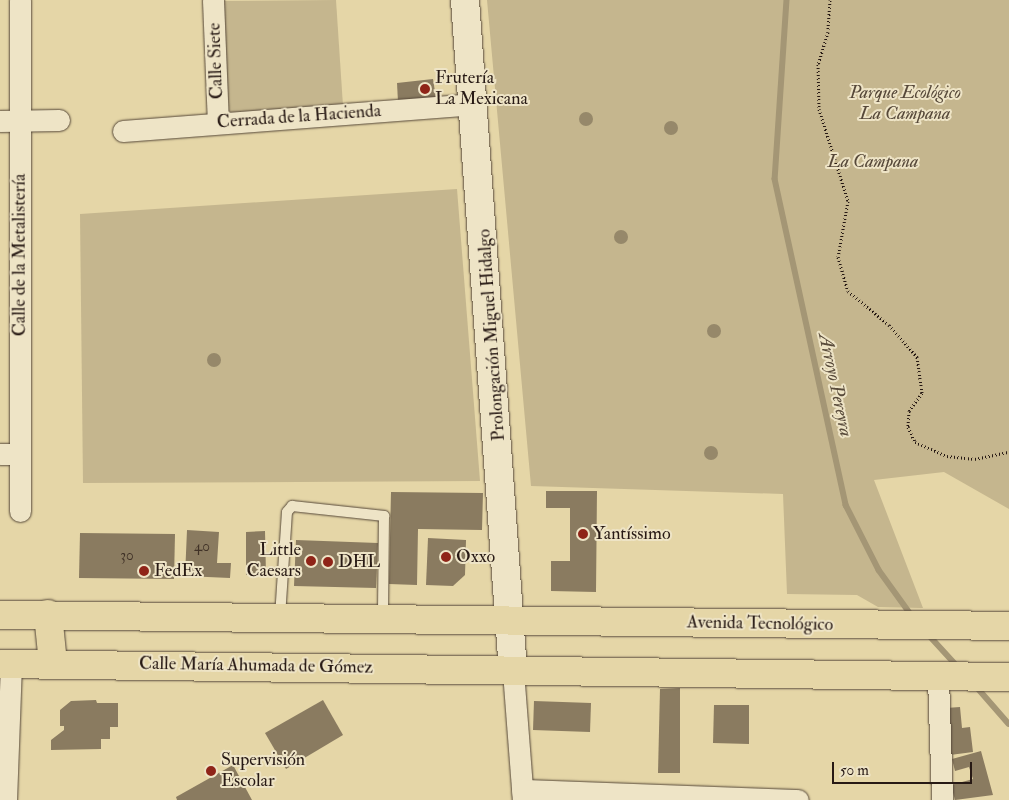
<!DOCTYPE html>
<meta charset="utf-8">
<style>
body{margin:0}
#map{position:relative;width:1009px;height:800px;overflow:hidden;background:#e5d6a7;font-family:"IM FELL Double Pica",serif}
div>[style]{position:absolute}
.green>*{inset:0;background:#c5b68e}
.stream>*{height:5.5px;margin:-2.75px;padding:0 2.75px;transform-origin:2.75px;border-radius:2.75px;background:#a49675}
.building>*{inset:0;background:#8a7b60}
.path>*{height:3px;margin-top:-1.5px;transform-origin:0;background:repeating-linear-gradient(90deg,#271914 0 1px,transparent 0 3.5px)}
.roads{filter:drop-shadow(0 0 1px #564839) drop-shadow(0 0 1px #564839)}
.lane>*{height:10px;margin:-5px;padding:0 5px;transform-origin:5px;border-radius:5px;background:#eee4c6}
.street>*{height:21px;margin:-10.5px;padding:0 10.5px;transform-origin:10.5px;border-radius:10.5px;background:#eee4c6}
.secondary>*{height:28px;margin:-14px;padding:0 14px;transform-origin:14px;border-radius:14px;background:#eee4c6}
.primary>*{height:28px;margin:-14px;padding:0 14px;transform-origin:14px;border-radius:14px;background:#e5d6a7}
.trees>*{width:14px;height:14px;margin:-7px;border-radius:50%;background:#96886a}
.dots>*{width:14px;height:14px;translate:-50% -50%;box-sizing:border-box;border:2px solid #eee4c6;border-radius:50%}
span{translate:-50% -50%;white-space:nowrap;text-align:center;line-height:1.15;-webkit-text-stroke:4px #eee4c6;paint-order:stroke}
.number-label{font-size:15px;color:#403227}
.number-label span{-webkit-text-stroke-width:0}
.street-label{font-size:18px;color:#271914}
.poi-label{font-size:18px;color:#271914}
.left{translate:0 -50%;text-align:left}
.right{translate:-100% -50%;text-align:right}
.park-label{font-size:18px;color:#564839;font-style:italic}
.water-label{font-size:19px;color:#594b3b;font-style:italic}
.scale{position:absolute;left:832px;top:762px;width:140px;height:22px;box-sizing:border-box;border:2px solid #271914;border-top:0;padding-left:6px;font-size:15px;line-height:18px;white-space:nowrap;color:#271914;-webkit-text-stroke:4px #eee4c6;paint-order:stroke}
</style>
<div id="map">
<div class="green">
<div style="clip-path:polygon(336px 0,343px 106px,229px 113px,222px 1px)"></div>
<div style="clip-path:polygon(487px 0,1009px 0,1009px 509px,944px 472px,874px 480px,923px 608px,878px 607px,857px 595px,787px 594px,783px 494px,531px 486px)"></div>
<div style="clip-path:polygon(457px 189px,480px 481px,83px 483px,80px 214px)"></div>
</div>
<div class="stream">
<div style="left:787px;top:0;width:179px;rotate:93.8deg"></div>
<div style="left:775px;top:179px;width:334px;rotate:77.7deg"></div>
<div style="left:846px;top:505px;width:73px;rotate:63.1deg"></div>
<div style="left:879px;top:570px;width:57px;rotate:54.3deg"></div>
<div style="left:928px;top:634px;width:46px;rotate:47.6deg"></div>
<div style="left:976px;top:686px;width:50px;rotate:49deg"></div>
</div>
<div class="building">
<div style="clip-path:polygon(433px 79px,436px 98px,398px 102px,397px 83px)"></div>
<div style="clip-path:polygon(546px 491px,597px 491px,596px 592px,551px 591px,551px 561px,570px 561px,570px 508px,546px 508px)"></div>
<div style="clip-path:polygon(391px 492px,483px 493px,482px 530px,418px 529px,417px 585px,389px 584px)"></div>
<div style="clip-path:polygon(187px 530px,219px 532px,217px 563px,231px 563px,230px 578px,185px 576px)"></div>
<div style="clip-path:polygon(265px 531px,266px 575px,246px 575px,246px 532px)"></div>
<div style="clip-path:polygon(80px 533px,175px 534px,174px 579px,79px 578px)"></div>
<div style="clip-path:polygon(428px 538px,466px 540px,465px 575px,453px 586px,426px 585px)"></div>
<div style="clip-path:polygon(296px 540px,378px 543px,376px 588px,294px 586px)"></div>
<div style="clip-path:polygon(680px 688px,680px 773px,658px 773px,660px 689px)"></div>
<div style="clip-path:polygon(96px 700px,97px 703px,118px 703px,118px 727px,110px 727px,110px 739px,101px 739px,101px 749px,51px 750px,51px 740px,64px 730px,64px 726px,60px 726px,60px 710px,71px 701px)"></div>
<div style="clip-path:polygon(323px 700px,343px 735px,286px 769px,265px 733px)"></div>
<div style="clip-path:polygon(534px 701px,591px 703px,590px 732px,533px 730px)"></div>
<div style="clip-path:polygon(714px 705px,749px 705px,749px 744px,713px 743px)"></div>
<div style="clip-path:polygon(960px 707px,962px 728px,970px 727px,973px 752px,950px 755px,946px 708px)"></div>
<div style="clip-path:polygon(981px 751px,993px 795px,955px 800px,951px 785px,973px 779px,969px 767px,955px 771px,952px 759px)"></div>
<div style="clip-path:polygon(233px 765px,252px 800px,177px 800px,176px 797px)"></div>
</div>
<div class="path">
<div style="left:830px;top:0;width:32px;rotate:94deg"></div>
<div style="left:828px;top:32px;width:34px;rotate:107deg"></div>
<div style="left:818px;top:64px;width:45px;rotate:88.7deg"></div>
<div style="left:819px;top:109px;width:96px;rotate:72.5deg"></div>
<div style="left:848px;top:201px;width:57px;rotate:100.1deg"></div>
<div style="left:838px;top:257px;width:35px;rotate:74deg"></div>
<div style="left:848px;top:291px;width:53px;rotate:39.7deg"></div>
<div style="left:889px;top:325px;width:43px;rotate:48.8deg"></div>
<div style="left:917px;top:357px;width:36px;rotate:82deg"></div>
<div style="left:922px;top:393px;width:22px;rotate:126deg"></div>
<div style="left:909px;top:411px;width:16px;rotate:94deg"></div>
<div style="left:908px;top:427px;width:17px;rotate:65deg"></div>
<div style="left:915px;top:442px;width:35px;rotate:24deg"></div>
<div style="left:947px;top:456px;width:28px;rotate:6deg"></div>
<div style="left:975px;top:459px;width:35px;rotate:-12deg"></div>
</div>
<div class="roads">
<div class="lane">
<div style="left:280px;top:617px;width:105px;rotate:-86.2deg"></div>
<div style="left:287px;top:512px;width:8px;rotate:-50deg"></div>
<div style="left:292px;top:506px;width:93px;rotate:6.2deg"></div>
<div style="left:384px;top:516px;width:102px;rotate:90.6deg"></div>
</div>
<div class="street">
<div style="left:213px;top:0;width:122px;rotate:87.7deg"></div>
<div style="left:0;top:121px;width:59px;rotate:-1deg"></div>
<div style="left:123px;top:131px;width:353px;rotate:-4.4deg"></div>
<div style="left:0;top:454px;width:19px"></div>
<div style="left:20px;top:511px;width:511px;rotate:-90deg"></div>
<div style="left:513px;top:671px;width:129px;rotate:85.6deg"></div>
<div style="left:938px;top:678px;width:122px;rotate:88.1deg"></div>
<div style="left:522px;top:790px;width:276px;rotate:2.1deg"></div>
<div style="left:6px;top:800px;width:136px;rotate:-87.9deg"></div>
</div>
<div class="secondary">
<div style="left:465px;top:0;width:673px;rotate:85.91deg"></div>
</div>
<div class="primary">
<div style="left:48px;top:614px;width:49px;rotate:84.2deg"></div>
<div style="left:0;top:615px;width:1009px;rotate:0.62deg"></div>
<div style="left:0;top:664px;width:1009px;rotate:0.74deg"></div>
</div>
</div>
<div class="trees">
<div style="left:586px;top:119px"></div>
<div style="left:671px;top:128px"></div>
<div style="left:621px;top:237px"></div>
<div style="left:714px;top:331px"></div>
<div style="left:214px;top:360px"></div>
<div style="left:711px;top:453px"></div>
</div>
<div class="dots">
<div style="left:425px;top:89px;background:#8f2418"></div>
<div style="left:583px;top:534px;background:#8f2418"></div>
<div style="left:446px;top:557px;background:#8f2418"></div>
<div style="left:311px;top:561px;background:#8f2418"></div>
<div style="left:328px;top:562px;background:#8f2418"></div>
<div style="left:144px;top:571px;background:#8f2418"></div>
<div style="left:211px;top:771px;background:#8f2418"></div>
</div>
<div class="number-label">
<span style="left:202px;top:547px">40</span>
<span style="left:127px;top:556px">30</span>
</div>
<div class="street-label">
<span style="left:216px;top:61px;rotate:-92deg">Calle Siete</span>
<span style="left:299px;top:117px;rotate:-4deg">Cerrada de la Hacienda</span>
<span style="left:20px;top:255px;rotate:-90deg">Calle de la Metalistería</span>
<span style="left:492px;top:335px;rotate:-94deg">Prolongación Miguel Hidalgo</span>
<span style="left:760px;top:624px;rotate:1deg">Avenida Tecnológico</span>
<span style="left:256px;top:666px;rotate:1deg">Calle María Ahumada de Gómez</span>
</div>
<div class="poi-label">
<span class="left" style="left:435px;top:89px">Frutería<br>La Mexicana</span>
<span class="left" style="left:593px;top:534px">Yantíssimo</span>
<span class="right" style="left:301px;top:561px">Little<br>Caesars</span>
<span class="left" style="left:456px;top:557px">Oxxo</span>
<span class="left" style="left:338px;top:562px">DHL</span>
<span class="left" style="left:154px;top:571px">FedEx</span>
<span class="left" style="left:221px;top:771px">Supervisión<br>Escolar</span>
</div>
<div class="park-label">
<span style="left:905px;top:104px">Parque Ecológico<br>La Campana</span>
<span style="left:873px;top:162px">La Campana</span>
</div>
<div class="water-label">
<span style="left:835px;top:385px;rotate:78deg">Arroyo Pereyra</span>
</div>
<div class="scale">50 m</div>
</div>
